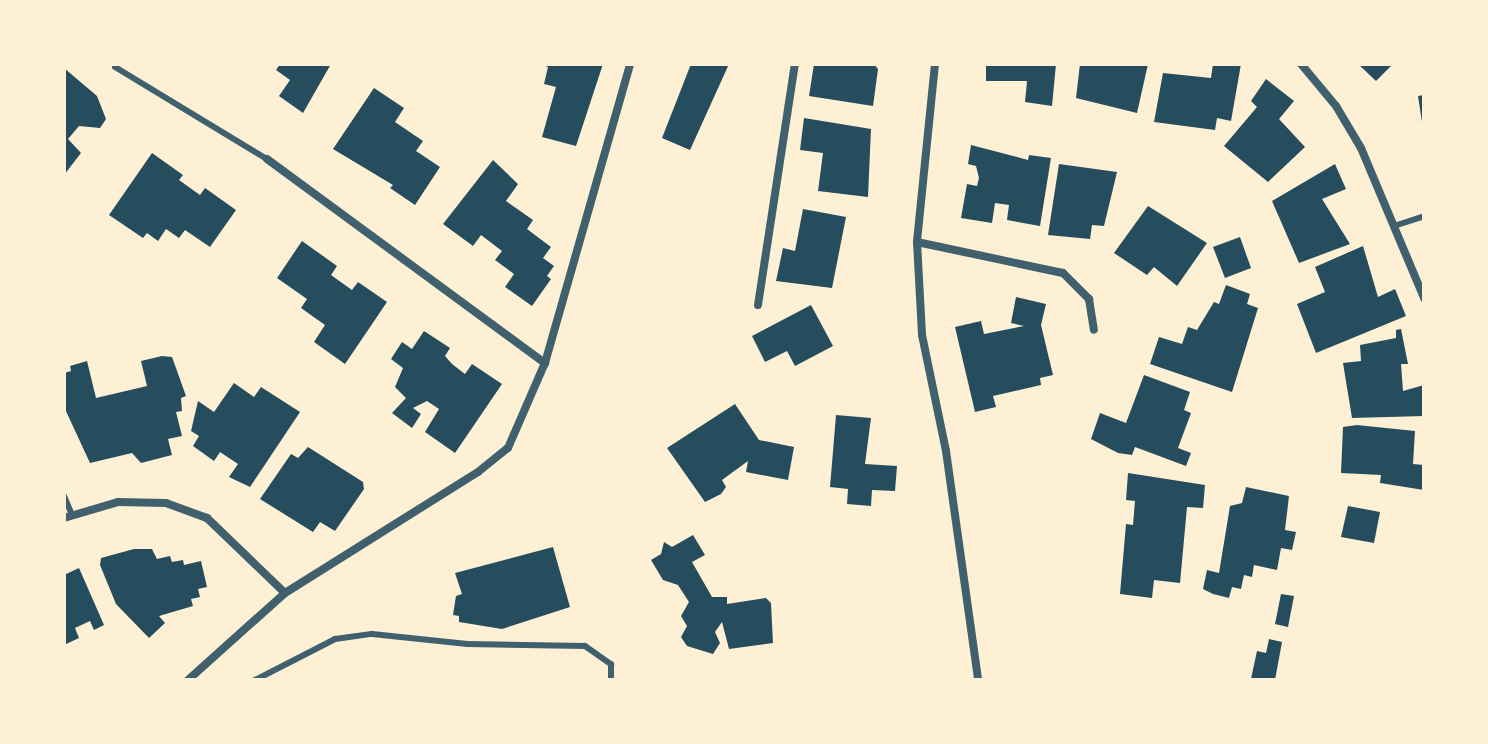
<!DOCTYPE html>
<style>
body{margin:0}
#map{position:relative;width:1488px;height:744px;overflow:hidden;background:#fdf0d5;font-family:Barlow,sans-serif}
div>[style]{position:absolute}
.building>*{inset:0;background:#264d5e}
.service>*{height:6px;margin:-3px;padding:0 3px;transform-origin:3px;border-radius:3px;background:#3f606c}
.minor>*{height:8px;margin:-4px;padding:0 4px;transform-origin:4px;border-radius:4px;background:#3f606c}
span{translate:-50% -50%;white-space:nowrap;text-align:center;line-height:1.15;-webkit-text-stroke:8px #fdf0d5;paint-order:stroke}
.frame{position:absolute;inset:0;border:66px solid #fdf0d5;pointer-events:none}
</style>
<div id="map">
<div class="building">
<div style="clip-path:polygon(280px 64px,331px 64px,303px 113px,279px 96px,290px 80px,276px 70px)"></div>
<div style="clip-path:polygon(540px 64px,603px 64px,576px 146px,542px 137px,556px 87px,544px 84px,548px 67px)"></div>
<div style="clip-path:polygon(691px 64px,729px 64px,690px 150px,662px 138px)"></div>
<div style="clip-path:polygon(814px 64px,874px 64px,878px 69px,873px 106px,809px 96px)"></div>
<div style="clip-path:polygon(986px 64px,1056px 64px,1052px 106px,1025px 102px,1027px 81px,986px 81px)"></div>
<div style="clip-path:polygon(1080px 64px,1148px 64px,1137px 113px,1076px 98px)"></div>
<div style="clip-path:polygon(1213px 64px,1241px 64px,1231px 121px,1217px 118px,1215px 130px,1154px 122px,1163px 73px,1211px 78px)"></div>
<div style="clip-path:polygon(1358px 64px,1393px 64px,1376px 81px)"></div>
<div style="clip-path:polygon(64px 68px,97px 96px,106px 119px,100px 128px,79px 126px,68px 139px,81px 153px,64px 175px)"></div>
<div style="clip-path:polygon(1266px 79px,1294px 101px,1279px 119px,1305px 147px,1268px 182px,1224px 146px,1257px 107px,1251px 101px)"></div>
<div style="clip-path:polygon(374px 88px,404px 108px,395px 122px,423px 141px,416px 151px,440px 167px,415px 205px,390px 188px,393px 185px,333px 149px)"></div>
<div style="clip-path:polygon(1424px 95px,1424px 122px,1422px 122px,1418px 96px)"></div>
<div style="clip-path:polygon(804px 118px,871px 129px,868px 197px,818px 191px,823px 153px,800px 150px)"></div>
<div style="clip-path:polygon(971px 145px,1028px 160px,1029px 155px,1051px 158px,1040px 226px,1007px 220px,1009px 205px,995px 203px,992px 223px,961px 218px,967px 184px,977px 186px,979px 178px,976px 166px,968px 164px)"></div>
<div style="clip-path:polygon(152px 153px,183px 175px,179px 180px,200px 195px,205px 188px,236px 210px,210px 247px,185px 230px,179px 238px,166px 229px,158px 241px,147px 233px,143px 238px,109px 215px)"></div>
<div style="clip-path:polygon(493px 160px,518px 184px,506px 201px,533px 220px,527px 229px,551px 247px,543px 258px,554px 266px,547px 276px,551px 279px,532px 306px,505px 287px,514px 274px,495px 260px,502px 251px,481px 235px,473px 246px,443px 224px)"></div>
<div style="clip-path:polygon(1059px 164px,1117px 172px,1104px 226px,1092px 225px,1090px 239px,1048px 235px)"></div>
<div style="clip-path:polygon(1335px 164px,1346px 189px,1322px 199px,1350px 244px,1299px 263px,1272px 201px)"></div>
<div style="clip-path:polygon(1148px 206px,1207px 243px,1177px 286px,1154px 267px,1147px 275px,1114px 253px)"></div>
<div style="clip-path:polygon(803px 209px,846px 217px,832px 288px,776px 281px,783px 248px,795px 251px)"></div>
<div style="clip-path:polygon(1240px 237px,1251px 268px,1225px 278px,1213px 247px)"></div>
<div style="clip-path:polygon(302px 241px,337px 266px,331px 275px,352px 290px,358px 282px,387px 302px,345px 364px,314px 342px,325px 325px,301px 308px,307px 299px,277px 278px)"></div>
<div style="clip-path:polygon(1363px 246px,1378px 297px,1395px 289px,1406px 316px,1316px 353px,1297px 304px,1325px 292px,1315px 267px)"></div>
<div style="clip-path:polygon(1226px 285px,1250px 294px,1247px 304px,1258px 308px,1232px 392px,1150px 364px,1159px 337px,1182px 344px,1188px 327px,1197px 330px,1214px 302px,1219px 304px)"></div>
<div style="clip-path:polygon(1016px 297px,1046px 304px,1041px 325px,1053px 375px,1040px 378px,1041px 385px,993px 396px,996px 407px,975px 412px,955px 327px,981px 321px,984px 334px,1024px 326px,1011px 323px)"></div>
<div style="clip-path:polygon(811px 305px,833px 346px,795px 366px,787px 351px,765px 362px,752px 336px)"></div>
<div style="clip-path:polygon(1401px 329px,1408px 364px,1401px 364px,1403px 391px,1424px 385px,1424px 416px,1352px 418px,1343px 363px,1361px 361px,1360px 345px,1396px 338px,1396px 330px)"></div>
<div style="clip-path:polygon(424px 331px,450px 348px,445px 356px,452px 364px,465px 374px,472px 364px,502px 384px,455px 453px,425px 432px,439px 409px,427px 401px,413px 408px,421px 414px,412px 428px,392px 413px,406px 398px,395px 387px,403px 368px,391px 359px,402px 342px,412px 349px)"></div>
<div style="clip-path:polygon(162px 356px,172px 357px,186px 396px,181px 398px,182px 411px,176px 412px,182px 436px,168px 439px,172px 455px,141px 463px,132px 453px,90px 463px,65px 409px,64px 373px,71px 371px,70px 366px,87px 361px,96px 398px,147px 386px,141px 361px)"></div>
<div style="clip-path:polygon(1144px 375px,1190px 392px,1184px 410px,1191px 413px,1178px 448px,1191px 453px,1186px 466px,1135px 447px,1132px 455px,1118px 453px,1091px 439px,1100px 413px,1126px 423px)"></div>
<div style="clip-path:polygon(234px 383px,254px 397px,261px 387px,300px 412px,250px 487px,229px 477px,238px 464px,220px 452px,214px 461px,193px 446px,199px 436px,191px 431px,198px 401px,214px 412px)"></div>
<div style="clip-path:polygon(735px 404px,759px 440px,794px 447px,788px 480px,746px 472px,748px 461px,722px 480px,726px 487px,721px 494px,705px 502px,667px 448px)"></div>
<div style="clip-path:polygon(836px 415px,871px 418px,865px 464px,897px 466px,895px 491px,872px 490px,871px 506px,847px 504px,848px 489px,830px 487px)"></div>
<div style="clip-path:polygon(1357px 425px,1415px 431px,1413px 464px,1424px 465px,1424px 490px,1380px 483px,1381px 475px,1341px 473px,1343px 427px)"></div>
<div style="clip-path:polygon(308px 447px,363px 482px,364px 489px,335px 531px,320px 522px,313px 532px,260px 499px,291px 454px,298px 458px)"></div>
<div style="clip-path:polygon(1128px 473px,1205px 485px,1203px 508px,1187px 507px,1180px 583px,1154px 580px,1152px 598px,1120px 594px,1126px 524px,1133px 525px,1135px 501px,1126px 500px)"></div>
<div style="clip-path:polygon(1246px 487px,1289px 496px,1285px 530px,1296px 532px,1292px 550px,1281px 548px,1277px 570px,1254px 565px,1252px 577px,1244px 575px,1241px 589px,1232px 587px,1229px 598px,1213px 594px,1203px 589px,1207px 570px,1219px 573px,1230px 506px,1242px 503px)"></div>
<div style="clip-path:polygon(1348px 506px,1380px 512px,1374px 543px,1341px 537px)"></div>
<div style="clip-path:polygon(693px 535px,705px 555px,692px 562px,712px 597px,727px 597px,727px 604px,766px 598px,771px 603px,773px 643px,729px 649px,722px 622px,715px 632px,720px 643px,713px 654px,687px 646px,681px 637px,687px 626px,681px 616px,689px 602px,678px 585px,663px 580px,651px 560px,661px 554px,664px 542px,672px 547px)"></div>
<div style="clip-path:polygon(553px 547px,570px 607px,502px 629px,459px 622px,459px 616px,453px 615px,456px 596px,462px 594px,455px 573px)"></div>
<div style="clip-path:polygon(134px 549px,152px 549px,157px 559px,170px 556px,172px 562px,183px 560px,184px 565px,201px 561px,207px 587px,198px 589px,200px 597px,191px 599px,193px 606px,159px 616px,165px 623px,149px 638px,116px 604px,100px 565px,101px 558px)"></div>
<div style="clip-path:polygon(79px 568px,104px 625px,94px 630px,90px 621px,75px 628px,79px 638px,64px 645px,64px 575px)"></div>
<div style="clip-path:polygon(1281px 594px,1294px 596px,1288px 627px,1275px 624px)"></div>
<div style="clip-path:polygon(1269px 639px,1282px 642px,1275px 680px,1251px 679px,1257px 651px,1266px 653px)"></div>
</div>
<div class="service">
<div style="left:115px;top:67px;width:178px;rotate:31.2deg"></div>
<div style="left:1394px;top:226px;width:32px;rotate:-18deg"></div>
<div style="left:64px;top:496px;width:21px;rotate:67deg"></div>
<div style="left:255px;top:680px;width:90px;rotate:-27.1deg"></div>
<div style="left:335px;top:639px;width:37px;rotate:-8deg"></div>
<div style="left:372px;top:634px;width:96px;rotate:6deg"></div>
<div style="left:467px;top:644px;width:118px;rotate:1deg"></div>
<div style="left:585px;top:646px;width:32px;rotate:35deg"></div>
<div style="left:611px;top:664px;width:16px;rotate:90deg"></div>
</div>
<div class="minor">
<div style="left:935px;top:64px;width:179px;rotate:95.8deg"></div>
<div style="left:917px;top:242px;width:93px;rotate:86.9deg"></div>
<div style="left:922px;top:335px;width:118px;rotate:78.3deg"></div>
<div style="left:946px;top:451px;width:231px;rotate:82deg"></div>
<div style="left:1301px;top:64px;width:55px;rotate:50.2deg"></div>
<div style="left:1336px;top:106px;width:49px;rotate:59.2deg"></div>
<div style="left:1361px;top:148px;width:163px;rotate:67.2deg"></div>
<div style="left:267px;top:159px;width:345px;rotate:36.3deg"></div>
<div style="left:917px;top:242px;width:149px;rotate:12deg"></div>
<div style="left:1063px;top:273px;width:37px;rotate:45deg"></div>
<div style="left:1089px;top:299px;width:31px;rotate:81deg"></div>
<div style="left:758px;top:305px;width:244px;rotate:-81.3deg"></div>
<div style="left:64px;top:518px;width:56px;rotate:-16.5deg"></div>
<div style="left:118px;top:502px;width:48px;rotate:1.2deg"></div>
<div style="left:166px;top:503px;width:44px;rotate:20.1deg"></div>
<div style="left:207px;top:518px;width:108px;rotate:43.9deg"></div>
<div style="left:188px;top:680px;width:130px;rotate:-41.9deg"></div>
<div style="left:285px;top:593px;width:228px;rotate:-32.1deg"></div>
<div style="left:478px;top:472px;width:38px;rotate:-39deg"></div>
<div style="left:508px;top:448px;width:93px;rotate:-66.5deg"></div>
<div style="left:545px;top:363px;width:311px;rotate:-74.1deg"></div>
</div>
<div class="frame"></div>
</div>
